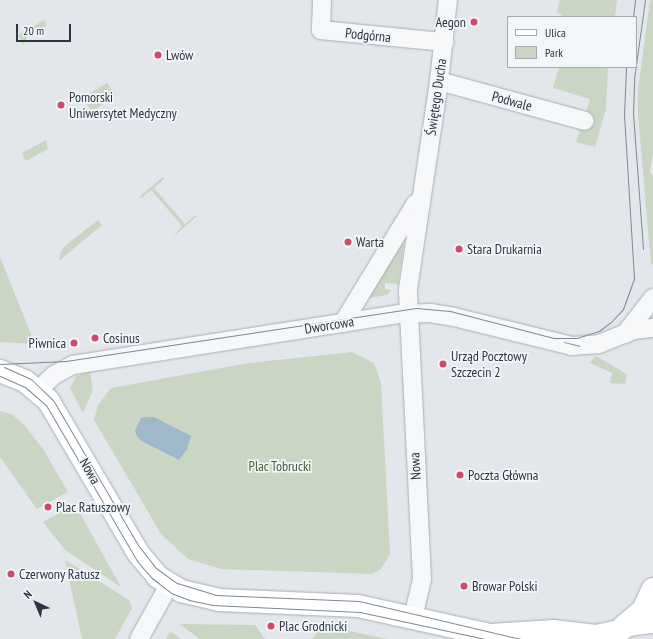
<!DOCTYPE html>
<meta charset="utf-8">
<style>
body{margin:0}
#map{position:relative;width:653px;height:639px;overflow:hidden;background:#e3e7eb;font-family:"PT Sans Narrow",sans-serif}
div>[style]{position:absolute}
.green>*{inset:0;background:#cad5c4}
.water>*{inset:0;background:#9fb8ca}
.roads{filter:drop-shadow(0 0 1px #a8aeb5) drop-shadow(0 0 1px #a8aeb5)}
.street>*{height:18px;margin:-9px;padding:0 9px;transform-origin:9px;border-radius:9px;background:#f6f7f9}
.secondary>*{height:22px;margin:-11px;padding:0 11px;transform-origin:11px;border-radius:11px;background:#fff}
.tram>*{height:1px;margin:-0.5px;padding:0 0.5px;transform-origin:0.5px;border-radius:0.5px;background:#7d8894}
.dots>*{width:11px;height:11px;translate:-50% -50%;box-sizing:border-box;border:2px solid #f3f6f8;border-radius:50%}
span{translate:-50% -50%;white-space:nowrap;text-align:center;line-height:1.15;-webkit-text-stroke:3.5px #f3f6f8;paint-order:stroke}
.poi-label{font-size:14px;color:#2b3643}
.right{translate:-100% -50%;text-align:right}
.left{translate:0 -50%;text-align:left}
.street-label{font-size:14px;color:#2b3643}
.park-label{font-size:14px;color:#435f39}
.legend{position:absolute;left:507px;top:16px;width:130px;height:52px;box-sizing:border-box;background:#f3f6f8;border:1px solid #a3a9b0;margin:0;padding:5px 7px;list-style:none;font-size:12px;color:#2b3643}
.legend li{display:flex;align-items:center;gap:8px;height:20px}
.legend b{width:20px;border:1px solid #a3a9b0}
.north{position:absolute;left:16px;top:583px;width:40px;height:40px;-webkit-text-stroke:3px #f3f6f8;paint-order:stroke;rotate:316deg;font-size:11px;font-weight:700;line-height:16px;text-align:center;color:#2b3643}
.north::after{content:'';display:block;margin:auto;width:14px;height:18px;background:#2b3643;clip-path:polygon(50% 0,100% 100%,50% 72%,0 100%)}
.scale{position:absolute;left:16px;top:24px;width:55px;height:18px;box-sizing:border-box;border:2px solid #2b3643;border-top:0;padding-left:5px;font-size:12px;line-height:14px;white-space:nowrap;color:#2b3643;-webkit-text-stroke:3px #f3f6f8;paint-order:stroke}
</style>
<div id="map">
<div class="green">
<div style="clip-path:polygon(560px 0,617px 0,615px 17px,563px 17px,557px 11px)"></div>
<div style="clip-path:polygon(650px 0,653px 0,653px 153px,650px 172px,653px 177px,653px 264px,651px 265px,638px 113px,638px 90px)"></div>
<div style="clip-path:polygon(44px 20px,47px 25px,28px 35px,23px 45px,18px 35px)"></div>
<div style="clip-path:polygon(559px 67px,608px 67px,606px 109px,595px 147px,576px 142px,590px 99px,553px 88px)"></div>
<div style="clip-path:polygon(107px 83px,115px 95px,92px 112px,83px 97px)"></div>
<div style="clip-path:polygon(46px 140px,48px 149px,26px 161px,22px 153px)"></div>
<div style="clip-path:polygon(163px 177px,164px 179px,154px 188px,185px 224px,194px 216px,197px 216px,173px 237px,182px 226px,151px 190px,142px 198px,139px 197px)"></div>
<div style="clip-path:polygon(98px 220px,102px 225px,59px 261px,61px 251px,67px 244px)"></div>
<div style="clip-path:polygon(402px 243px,404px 245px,398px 284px,385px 283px,385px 289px,391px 290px,387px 295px,369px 298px,366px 295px)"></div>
<div style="clip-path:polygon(0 257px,33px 339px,35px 344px,0 342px)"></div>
<div style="clip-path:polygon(352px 352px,374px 363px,381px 383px,390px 554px,381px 569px,372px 574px,221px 569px,188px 559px,161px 534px,94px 420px,98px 405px,111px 388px,249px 363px)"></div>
<div style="clip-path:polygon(596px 356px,627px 374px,625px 384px,610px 383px,612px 373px,590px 363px)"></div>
<div style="clip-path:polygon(90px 372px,93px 390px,83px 413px,70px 388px,76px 376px)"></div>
<div style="clip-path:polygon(0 411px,13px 415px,25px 426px,43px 449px,68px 492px,37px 509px,0 457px)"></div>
<div style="clip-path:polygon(75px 504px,121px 587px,65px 550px,43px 522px)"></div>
<div style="clip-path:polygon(65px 560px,129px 600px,132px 608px,115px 639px,82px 639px)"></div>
<div style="clip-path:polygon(179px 624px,255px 625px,265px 639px,200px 639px)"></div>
<div style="clip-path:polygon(322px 627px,345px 630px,387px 639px,312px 639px)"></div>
<div style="clip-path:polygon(170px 631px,181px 639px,166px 639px)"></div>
</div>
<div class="water">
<div style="clip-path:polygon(147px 417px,154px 417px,191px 436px,187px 449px,179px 460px,141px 441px,137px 436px,135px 431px,141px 418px)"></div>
</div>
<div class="roads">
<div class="street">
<div style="left:322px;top:0;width:30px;rotate:92deg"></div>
<div style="left:321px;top:30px;width:124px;rotate:5.6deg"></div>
<div style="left:439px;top:81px;width:151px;rotate:15.3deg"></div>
<div style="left:343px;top:323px;width:140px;rotate:-58.7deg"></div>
<div style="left:625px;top:334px;width:46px;rotate:-52.1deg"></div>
<div style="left:38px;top:390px;width:22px;rotate:-43deg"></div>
<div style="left:54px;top:375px;width:21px;rotate:-28deg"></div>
<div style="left:73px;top:365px;width:331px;rotate:-8.9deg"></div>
<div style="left:400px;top:314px;width:30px;rotate:-2deg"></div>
<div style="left:430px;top:313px;width:24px;rotate:9deg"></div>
<div style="left:454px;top:317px;width:122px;rotate:13.8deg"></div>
<div style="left:572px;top:346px;width:27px;rotate:-4deg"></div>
<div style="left:599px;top:344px;width:37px;rotate:-22deg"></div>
<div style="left:633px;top:330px;width:20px;rotate:-6deg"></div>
<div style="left:413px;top:618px;width:40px;rotate:-77deg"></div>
<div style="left:422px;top:579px;width:290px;rotate:-92.8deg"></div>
<div style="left:408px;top:289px;width:210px;rotate:-81.5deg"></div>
<div style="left:439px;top:81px;width:81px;rotate:-83.7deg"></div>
<div style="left:139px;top:639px;width:62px;rotate:-60.9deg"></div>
</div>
<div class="secondary">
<div style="left:0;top:371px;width:27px;rotate:22deg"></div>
<div style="left:25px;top:381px;width:30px;rotate:40deg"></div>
<div style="left:48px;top:400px;width:178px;rotate:59.5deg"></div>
<div style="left:138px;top:553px;width:31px;rotate:50deg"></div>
<div style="left:158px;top:577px;width:27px;rotate:31deg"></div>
<div style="left:181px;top:591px;width:39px;rotate:13deg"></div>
<div style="left:219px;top:600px;width:139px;rotate:2.5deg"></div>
<div style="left:358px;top:606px;width:135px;rotate:12.4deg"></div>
<div style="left:490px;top:635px;width:64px;rotate:-3.6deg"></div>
<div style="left:554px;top:631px;width:42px;rotate:6.8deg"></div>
<div style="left:596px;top:636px;width:19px;rotate:-12deg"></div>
<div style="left:624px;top:626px;width:25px;rotate:-40deg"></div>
<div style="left:643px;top:610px;width:23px;rotate:-65deg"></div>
<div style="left:607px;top:639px;width:25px;rotate:-34deg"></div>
<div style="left:628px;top:625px;width:25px;rotate:-7deg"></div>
</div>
</div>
<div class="tram">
<div style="left:633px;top:17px;width:17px;rotate:-83deg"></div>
<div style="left:643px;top:249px;width:135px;rotate:-94.2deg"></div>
<div style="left:633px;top:114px;width:35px;rotate:-88deg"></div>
<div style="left:634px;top:79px;width:80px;rotate:-82.1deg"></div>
<div style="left:564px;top:342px;width:16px;rotate:14deg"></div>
<div style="left:0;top:364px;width:66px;rotate:-2.6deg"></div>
<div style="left:66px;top:361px;width:354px;rotate:-8.6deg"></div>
<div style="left:416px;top:308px;width:34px;rotate:5deg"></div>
<div style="left:450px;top:311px;width:107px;rotate:14.6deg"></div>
<div style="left:554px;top:338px;width:23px"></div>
<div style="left:577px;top:338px;width:23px;rotate:-18deg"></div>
<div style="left:599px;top:331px;width:15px;rotate:-37deg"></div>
<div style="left:611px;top:322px;width:18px;rotate:-47deg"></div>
<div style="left:623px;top:309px;width:33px;rotate:-70deg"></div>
<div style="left:634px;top:278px;width:163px;rotate:-93.5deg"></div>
<div style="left:624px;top:115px;width:48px;rotate:-87.6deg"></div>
<div style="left:4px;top:367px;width:30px;rotate:24deg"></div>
<div style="left:31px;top:379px;width:30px;rotate:44deg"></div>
<div style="left:53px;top:400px;width:168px;rotate:59.6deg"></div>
<div style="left:138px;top:545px;width:29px;rotate:52deg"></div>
<div style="left:156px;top:568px;width:26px;rotate:36deg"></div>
<div style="left:177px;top:583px;width:41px;rotate:17.1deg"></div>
<div style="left:216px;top:595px;width:143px;rotate:2.4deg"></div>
<div style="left:359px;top:601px;width:166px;rotate:13.2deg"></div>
<div style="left:0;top:376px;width:27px;rotate:24deg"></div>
<div style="left:25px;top:387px;width:28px;rotate:41deg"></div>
<div style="left:46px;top:405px;width:181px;rotate:59.7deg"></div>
<div style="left:137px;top:561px;width:23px;rotate:49deg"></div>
<div style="left:152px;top:578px;width:24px;rotate:38deg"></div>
<div style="left:171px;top:593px;width:19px;rotate:21deg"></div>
<div style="left:189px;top:600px;width:24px;rotate:12deg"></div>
<div style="left:212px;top:605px;width:148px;rotate:2.7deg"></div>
<div style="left:360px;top:612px;width:128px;rotate:12.2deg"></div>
</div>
<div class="dots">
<div style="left:474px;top:22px;background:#cd4c6c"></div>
<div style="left:158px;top:55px;background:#cd4c6c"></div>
<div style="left:61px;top:105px;background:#cd4c6c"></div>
<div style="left:348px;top:242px;background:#cd4c6c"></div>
<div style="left:459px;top:249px;background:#cd4c6c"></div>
<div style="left:95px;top:338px;background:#cd4c6c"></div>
<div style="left:74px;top:343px;background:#cd4c6c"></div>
<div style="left:443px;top:364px;background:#cd4c6c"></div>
<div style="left:460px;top:475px;background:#cd4c6c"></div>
<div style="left:48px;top:507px;background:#cd4c6c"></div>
<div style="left:11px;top:574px;background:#cd4c6c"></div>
<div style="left:464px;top:586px;background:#cd4c6c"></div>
<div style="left:271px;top:626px;background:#cd4c6c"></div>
</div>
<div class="poi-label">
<span class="right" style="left:466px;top:22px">Aegon</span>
<span class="left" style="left:166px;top:55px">Lwów</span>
<span class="left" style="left:69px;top:105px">Pomorski<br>Uniwersytet Medyczny</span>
<span class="left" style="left:356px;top:242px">Warta</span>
<span class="left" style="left:467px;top:249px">Stara Drukarnia</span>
<span class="left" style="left:103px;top:338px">Cosinus</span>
<span class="right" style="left:66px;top:343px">Piwnica</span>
<span class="left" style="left:451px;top:364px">Urząd Pocztowy<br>Szczecin 2</span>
<span class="left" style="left:468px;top:475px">Poczta Główna</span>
<span class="left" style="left:56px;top:507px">Plac Ratuszowy</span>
<span class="left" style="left:19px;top:574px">Czerwony Ratusz</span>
<span class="left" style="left:472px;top:586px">Browar Polski</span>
<span class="left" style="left:279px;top:626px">Plac Grodnicki</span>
</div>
<div class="street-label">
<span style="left:368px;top:35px;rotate:6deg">Podgórna</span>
<span style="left:436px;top:97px;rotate:-82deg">Świętego Ducha</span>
<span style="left:512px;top:101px;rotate:15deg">Podwale</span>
<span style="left:329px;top:325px;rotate:-9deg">Dworcowa</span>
<span style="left:415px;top:466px;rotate:-93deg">Nowa</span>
<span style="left:90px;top:471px;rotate:60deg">Nowa</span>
</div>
<div class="park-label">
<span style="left:280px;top:466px">Plac Tobrucki</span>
</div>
<ul class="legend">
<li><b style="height:5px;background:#fff"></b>Ulica</li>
<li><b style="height:11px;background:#cad5c4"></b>Park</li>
</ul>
<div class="north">N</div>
<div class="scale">20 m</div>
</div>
